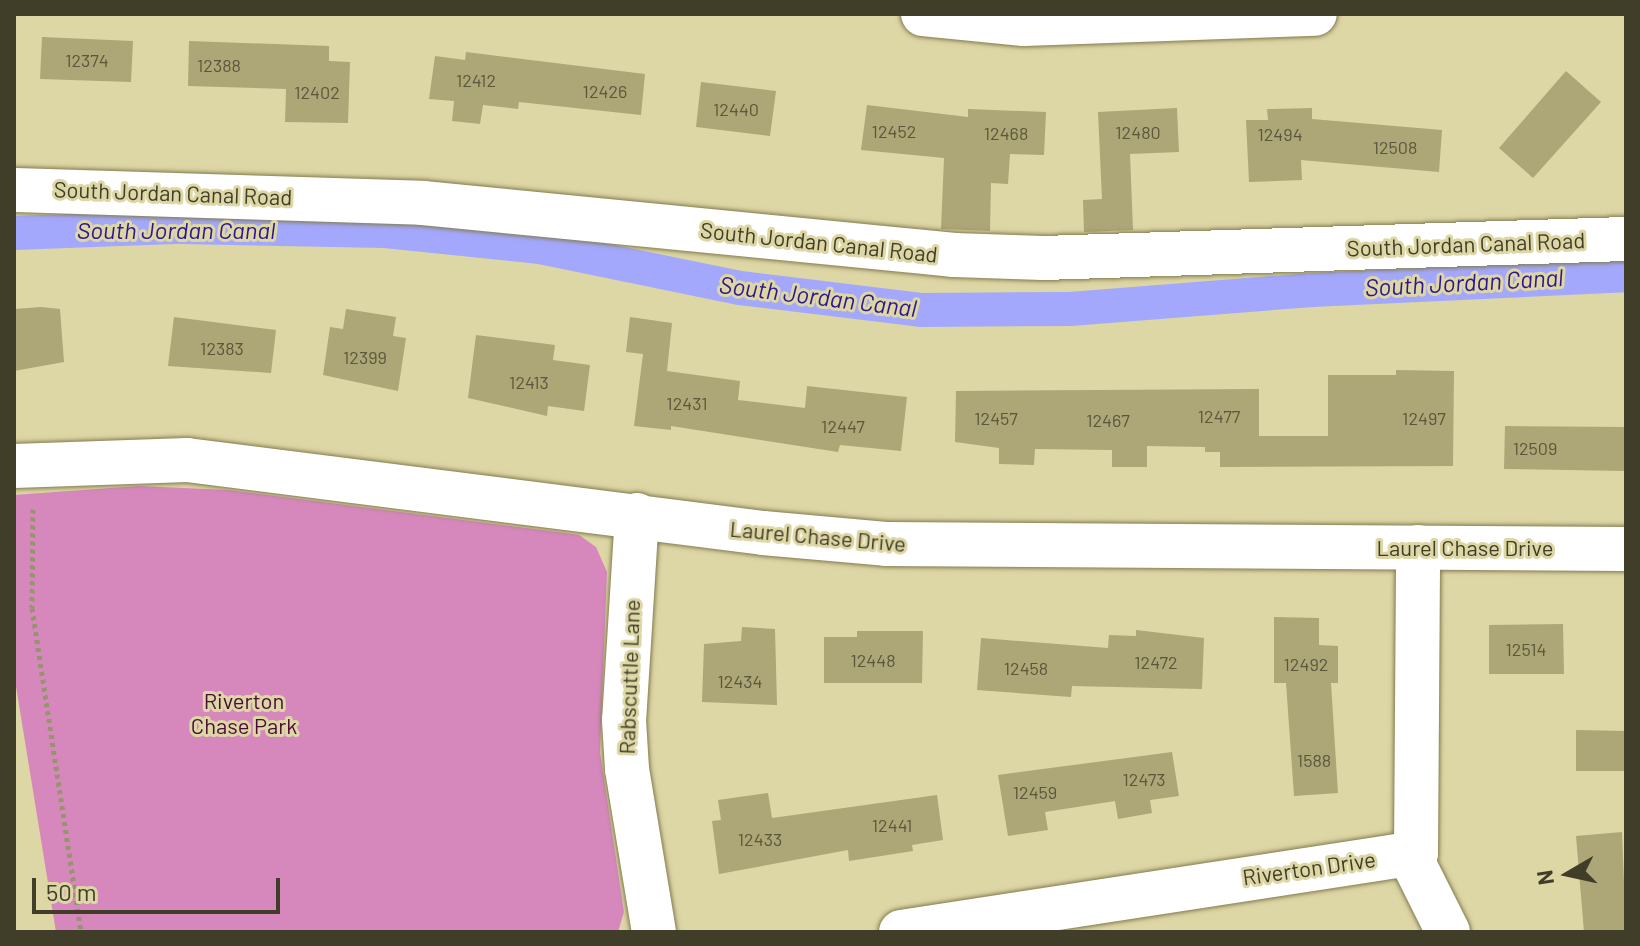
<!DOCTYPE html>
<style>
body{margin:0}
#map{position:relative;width:1640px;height:946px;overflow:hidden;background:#ddd6a5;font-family:Barlow,sans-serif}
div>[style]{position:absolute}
.green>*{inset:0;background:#d688bd}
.canal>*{height:34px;margin:-17px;padding:0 17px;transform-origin:17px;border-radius:17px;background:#a3a8fc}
.building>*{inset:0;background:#ada677}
.path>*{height:5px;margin-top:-2.5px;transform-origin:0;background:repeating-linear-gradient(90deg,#98936f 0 4px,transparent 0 8px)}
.roads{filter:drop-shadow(0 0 2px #837c4f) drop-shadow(0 0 2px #837c4f)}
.minor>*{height:44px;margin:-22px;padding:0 22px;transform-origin:22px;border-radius:22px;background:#fff}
span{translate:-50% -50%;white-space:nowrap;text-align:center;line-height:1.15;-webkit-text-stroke:6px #ddd6a5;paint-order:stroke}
.number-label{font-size:18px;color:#5b573c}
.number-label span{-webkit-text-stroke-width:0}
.street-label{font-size:22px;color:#403d29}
.park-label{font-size:22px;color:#4a0b3b}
.water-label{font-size:24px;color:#2f168f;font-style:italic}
.frame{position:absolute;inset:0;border:16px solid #403d29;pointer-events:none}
.north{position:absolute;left:1528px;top:834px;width:80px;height:80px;-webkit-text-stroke:6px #ddd6a5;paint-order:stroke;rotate:261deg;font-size:22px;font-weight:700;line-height:32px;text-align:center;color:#403d29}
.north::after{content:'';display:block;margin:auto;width:28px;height:36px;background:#403d29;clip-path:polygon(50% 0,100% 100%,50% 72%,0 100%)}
.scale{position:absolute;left:32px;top:878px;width:248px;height:36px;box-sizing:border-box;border:4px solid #403d29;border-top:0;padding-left:10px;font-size:24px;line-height:28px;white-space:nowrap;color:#403d29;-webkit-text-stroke:6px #ddd6a5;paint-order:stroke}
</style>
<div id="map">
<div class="green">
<div style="clip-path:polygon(138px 486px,228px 490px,558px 532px,579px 535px,596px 547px,607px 572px,600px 752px,624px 912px,618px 932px,56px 932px,14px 674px,14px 495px)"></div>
</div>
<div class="canal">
<div style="left:14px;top:233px;width:167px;rotate:-2.1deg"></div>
<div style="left:181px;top:227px;width:204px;rotate:1.1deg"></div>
<div style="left:385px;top:231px;width:156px;rotate:5.9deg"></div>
<div style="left:540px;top:247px;width:204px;rotate:11.6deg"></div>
<div style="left:740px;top:288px;width:182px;rotate:6.9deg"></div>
<div style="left:921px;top:310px;width:149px;rotate:-0.4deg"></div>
<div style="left:1070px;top:309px;width:243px;rotate:-4.5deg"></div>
<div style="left:1312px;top:290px;width:314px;rotate:-2.7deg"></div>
</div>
<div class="building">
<div style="clip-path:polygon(42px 37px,133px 41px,131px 82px,40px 79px)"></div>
<div style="clip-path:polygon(189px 41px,329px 46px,329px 61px,350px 62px,348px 123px,285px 122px,286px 89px,188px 86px)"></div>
<div style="clip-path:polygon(466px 52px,645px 74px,641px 115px,519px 102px,518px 109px,483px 105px,480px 124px,452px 121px,454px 101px,429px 99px,435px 56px,465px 60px)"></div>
<div style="clip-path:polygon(1566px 71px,1601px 102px,1533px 178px,1499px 148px)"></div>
<div style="clip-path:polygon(701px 82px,776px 91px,770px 136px,696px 127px)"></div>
<div style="clip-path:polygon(867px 105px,968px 117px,968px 109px,1046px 112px,1044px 155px,1010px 154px,1008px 184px,991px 183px,990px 231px,941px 229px,944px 158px,861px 150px)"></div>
<div style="clip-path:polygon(1177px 108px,1179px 152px,1130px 154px,1133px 230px,1084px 232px,1083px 200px,1102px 199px,1098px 112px)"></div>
<div style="clip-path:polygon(1312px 108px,1312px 119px,1442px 130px,1439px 172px,1301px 160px,1302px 180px,1249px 182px,1246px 120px,1268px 120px,1267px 109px)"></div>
<div style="clip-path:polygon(41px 307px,60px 309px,64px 362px,14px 371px,14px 309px)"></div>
<div style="clip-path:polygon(346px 309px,396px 317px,393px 336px,406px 338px,398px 391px,323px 375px,330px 327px,343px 329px)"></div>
<div style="clip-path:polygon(174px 317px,276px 330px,271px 373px,168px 366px)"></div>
<div style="clip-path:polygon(630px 317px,672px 323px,667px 371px,740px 381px,738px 400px,805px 408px,807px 386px,907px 397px,901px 451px,840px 445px,838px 452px,671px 426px,671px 430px,634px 426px,643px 354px,626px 352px)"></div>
<div style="clip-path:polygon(476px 335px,555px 345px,553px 360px,590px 365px,584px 411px,548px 406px,547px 416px,468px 398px)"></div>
<div style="clip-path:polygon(1396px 370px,1454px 371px,1453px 466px,1220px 467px,1220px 452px,1205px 452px,1205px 447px,1147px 446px,1147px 467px,1112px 467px,1112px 450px,1035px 449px,1034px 465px,999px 464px,999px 448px,955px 442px,956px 391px,1259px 389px,1259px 436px,1328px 436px,1328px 375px,1396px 375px)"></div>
<div style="clip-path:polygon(1505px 426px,1626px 427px,1626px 471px,1504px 469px)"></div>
<div style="clip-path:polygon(1274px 617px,1319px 618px,1319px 645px,1338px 646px,1338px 683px,1331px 683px,1338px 793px,1294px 796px,1286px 683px,1274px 683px)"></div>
<div style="clip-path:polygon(1563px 624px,1564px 674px,1489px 674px,1489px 625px)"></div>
<div style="clip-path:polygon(742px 627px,775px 629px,777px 705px,702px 702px,704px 644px,741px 641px)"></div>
<div style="clip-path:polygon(1136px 630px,1204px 638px,1202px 689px,1072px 686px,1071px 697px,977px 690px,981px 638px,1108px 648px,1109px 635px,1136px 636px)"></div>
<div style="clip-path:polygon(857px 631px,923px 631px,922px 683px,824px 683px,824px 637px,857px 637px)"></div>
<div style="clip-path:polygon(1576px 730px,1626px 731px,1626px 771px,1576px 771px)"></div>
<div style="clip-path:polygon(1172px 752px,1179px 796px,1150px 800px,1152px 813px,1118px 819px,1115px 801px,1045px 812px,1048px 830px,1008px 836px,998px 775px)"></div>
<div style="clip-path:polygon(768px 793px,772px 818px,937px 795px,943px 840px,912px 845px,913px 851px,849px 861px,848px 850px,719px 874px,712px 821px,721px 820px,718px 800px)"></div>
<div style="clip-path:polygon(1622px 832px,1626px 932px,1584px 932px,1576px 836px)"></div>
</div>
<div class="path">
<div style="left:33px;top:509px;width:99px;rotate:90.6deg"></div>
<div style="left:32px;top:608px;width:328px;rotate:81.4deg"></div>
</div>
<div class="roads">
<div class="minor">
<div style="left:923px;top:14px;width:101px;rotate:5.7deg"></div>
<div style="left:1024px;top:24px;width:291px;rotate:-2deg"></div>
<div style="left:14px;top:190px;width:409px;rotate:1.8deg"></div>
<div style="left:423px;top:203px;width:534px;rotate:5.59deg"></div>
<div style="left:954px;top:255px;width:89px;rotate:1.9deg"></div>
<div style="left:1043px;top:258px;width:583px;rotate:-1.87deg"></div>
<div style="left:14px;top:466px;width:173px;rotate:-2deg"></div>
<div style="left:187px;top:460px;width:581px;rotate:7.22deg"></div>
<div style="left:763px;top:533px;width:123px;rotate:5.1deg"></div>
<div style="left:886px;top:544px;width:740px;rotate:0.39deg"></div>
<div style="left:637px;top:515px;width:205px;rotate:93.6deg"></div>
<div style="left:624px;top:720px;width:49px;rotate:86.5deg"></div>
<div style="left:627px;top:769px;width:165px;rotate:80.6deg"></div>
<div style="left:1409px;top:854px;width:87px;rotate:63.4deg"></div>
<div style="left:901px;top:932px;width:521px;rotate:-8.72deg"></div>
<div style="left:1416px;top:853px;width:306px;rotate:-89.6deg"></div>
</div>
</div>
<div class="number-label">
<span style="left:87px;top:60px">12374</span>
<span style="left:219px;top:65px">12388</span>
<span style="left:476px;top:80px">12412</span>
<span style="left:605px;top:91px">12426</span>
<span style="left:317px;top:92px">12402</span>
<span style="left:736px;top:109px">12440</span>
<span style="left:894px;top:131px">12452</span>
<span style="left:1138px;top:132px">12480</span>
<span style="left:1006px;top:133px">12468</span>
<span style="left:1280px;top:134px">12494</span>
<span style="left:1395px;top:147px">12508</span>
<span style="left:222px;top:348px">12383</span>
<span style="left:365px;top:357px">12399</span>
<span style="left:529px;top:382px">12413</span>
<span style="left:687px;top:403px">12431</span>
<span style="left:1219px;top:416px">12477</span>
<span style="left:996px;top:418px">12457</span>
<span style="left:1424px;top:418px">12497</span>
<span style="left:1108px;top:420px">12467</span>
<span style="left:843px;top:426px">12447</span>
<span style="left:1535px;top:448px">12509</span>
<span style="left:1526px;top:649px">12514</span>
<span style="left:873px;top:660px">12448</span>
<span style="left:1156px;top:662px">12472</span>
<span style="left:1306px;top:664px">12492</span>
<span style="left:1026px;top:668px">12458</span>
<span style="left:740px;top:681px">12434</span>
<span style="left:1314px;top:760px">1588</span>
<span style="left:1144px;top:779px">12473</span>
<span style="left:1035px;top:792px">12459</span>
<span style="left:892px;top:825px">12441</span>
<span style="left:760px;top:839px">12433</span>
</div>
<div class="street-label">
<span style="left:173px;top:193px;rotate:2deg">South Jordan Canal Road</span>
<span style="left:819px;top:242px;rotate:6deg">South Jordan Canal Road</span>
<span style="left:1466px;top:244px;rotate:-2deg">South Jordan Canal Road</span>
<span style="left:818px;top:536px;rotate:5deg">Laurel Chase Drive</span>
<span style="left:1465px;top:548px">Laurel Chase Drive</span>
<span style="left:629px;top:677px;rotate:-88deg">Rabscuttle Lane</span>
<span style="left:1309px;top:868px;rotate:-8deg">Riverton Drive</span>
</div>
<div class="park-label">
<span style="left:244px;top:713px">Riverton<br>Chase Park</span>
</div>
<div class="water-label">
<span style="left:176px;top:230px">South Jordan Canal</span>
<span style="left:1464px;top:282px;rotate:-3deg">South Jordan Canal</span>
<span style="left:818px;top:296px;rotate:7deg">South Jordan Canal</span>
</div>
<div class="frame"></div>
<div class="north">N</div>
<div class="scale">50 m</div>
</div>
